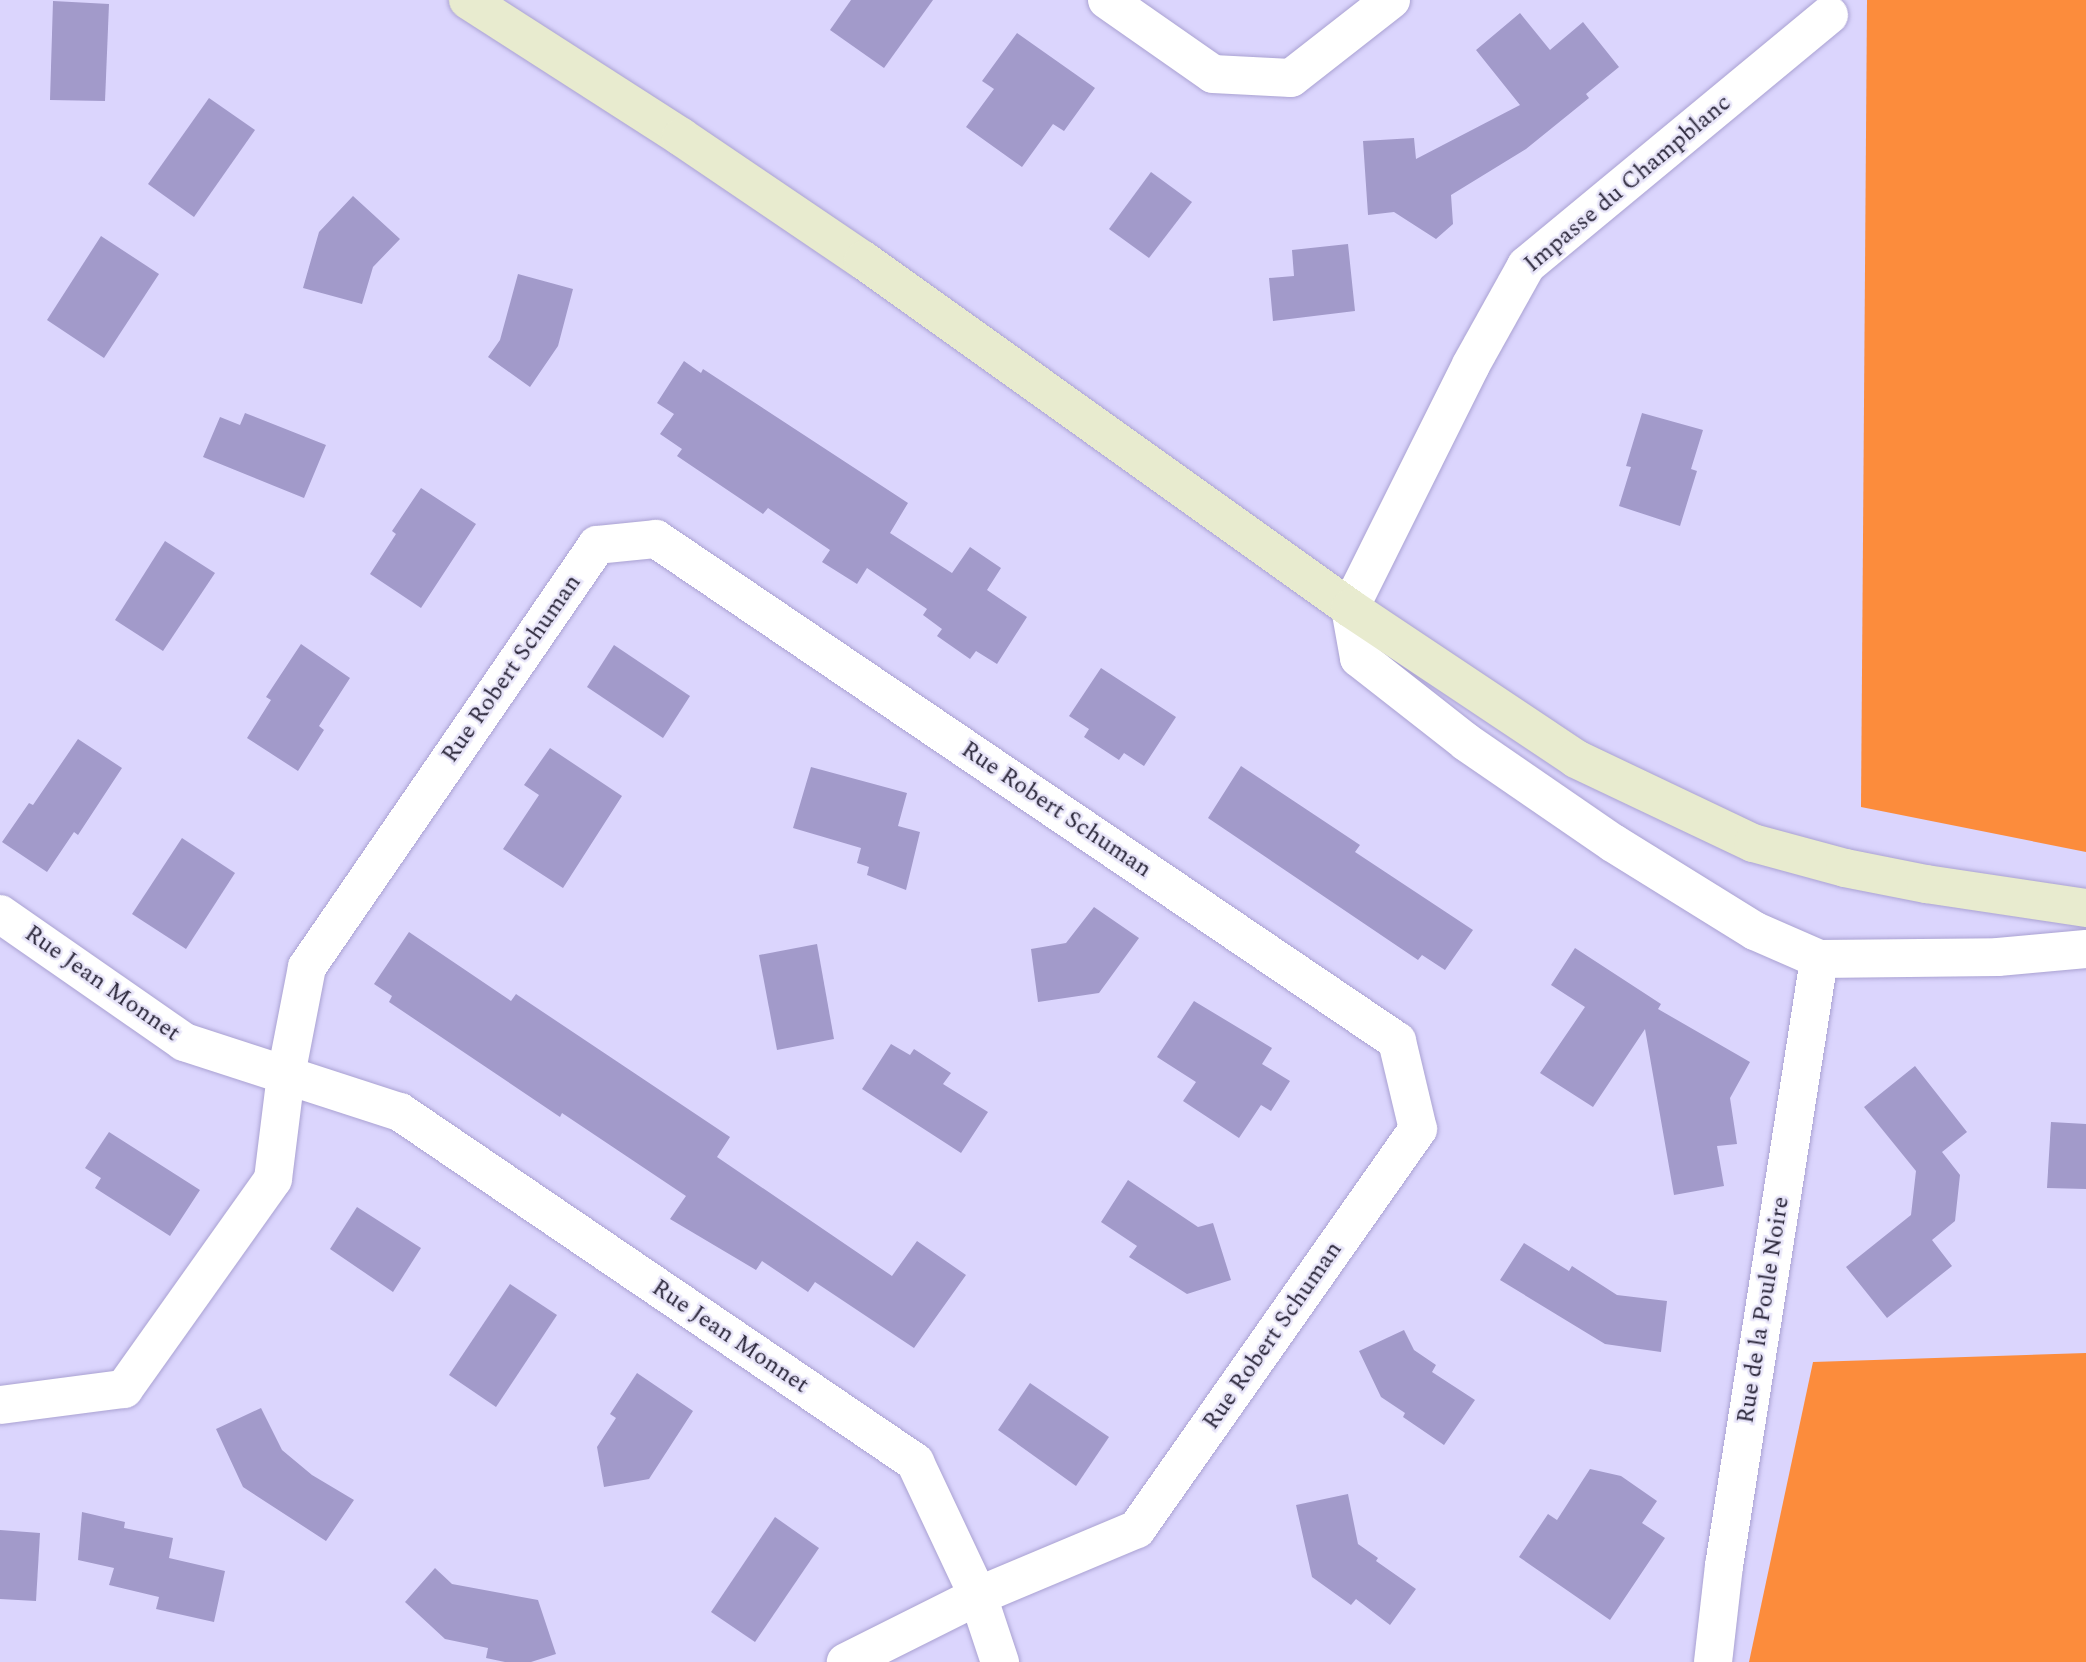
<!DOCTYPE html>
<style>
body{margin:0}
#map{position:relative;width:2086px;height:1662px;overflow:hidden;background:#dbd5fd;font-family:Spectral,serif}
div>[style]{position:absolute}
.green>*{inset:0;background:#fc8c3c}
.building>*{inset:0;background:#a29aca}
.roads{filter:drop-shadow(0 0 2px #aaa2d2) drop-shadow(0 0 2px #aaa2d2)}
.minor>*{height:38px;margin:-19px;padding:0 19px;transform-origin:19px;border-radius:19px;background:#fff}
.secondary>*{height:38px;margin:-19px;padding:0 19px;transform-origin:19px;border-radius:19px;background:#e8ebcf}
span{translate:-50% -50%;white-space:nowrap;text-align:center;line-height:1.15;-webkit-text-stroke:5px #e8e5f9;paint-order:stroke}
.street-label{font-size:24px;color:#2c283b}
</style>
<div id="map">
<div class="green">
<div style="clip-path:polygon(1867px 0,2086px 0,2086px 852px,1861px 807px)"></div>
<div style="clip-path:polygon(2086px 1353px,2086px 1662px,1749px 1662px,1813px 1362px)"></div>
</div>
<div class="building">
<div style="clip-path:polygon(851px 0,933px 0,884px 68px,830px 30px)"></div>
<div style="clip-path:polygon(53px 1px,109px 4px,105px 101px,50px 100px)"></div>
<div style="clip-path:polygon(1520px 13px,1550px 50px,1583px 22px,1619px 67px,1586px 94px,1589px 98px,1526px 149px,1451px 195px,1453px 224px,1436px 239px,1394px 212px,1368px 215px,1363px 141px,1414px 138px,1416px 159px,1520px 105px,1476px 50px)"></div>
<div style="clip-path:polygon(1017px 33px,1095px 88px,1064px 131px,1053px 124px,1022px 167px,966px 127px,994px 89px,982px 81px)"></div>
<div style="clip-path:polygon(209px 98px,255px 130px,194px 217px,148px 184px)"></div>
<div style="clip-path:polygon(1151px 172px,1192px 202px,1149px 258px,1109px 229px)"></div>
<div style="clip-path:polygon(353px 196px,400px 239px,373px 267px,362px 304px,303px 288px,319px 232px)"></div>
<div style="clip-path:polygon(101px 236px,159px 274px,104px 358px,47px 320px)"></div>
<div style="clip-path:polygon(1348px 244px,1355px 311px,1273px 321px,1269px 278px,1294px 276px,1292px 250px)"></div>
<div style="clip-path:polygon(518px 274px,573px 289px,558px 346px,530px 387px,488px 357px,500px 340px)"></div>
<div style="clip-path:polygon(684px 361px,701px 373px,703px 369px,908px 503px,890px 533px,952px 573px,970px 547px,1001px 568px,987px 590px,1027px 617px,997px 664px,976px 651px,970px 659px,937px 636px,942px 629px,923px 615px,927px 609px,867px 568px,857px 584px,822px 562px,830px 550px,768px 508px,763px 514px,677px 456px,682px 449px,660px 434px,674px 414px,657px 403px)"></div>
<div style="clip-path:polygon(245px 413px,326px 445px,304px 498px,203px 457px,220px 417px,240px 425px)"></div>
<div style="clip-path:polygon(1642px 413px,1703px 430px,1691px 469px,1697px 471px,1680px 526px,1619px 506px,1631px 467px,1626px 466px)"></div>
<div style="clip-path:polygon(421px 488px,476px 524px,421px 608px,370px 574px,396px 534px,392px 531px)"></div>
<div style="clip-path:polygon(165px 541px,215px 573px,163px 651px,115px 620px)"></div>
<div style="clip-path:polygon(301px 644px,350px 678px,319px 726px,324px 730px,298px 771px,247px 738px,271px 700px,266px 697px)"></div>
<div style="clip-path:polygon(614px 645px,690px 696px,663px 738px,587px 687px)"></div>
<div style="clip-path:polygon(1101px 668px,1176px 717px,1144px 766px,1124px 753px,1119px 760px,1084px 737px,1089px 729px,1069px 716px)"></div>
<div style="clip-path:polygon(78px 739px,122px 768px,78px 835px,74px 832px,47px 872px,2px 842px,29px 803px,33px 805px)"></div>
<div style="clip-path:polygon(550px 748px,622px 796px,563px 888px,503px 849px,539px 795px,524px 785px)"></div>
<div style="clip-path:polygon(1241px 766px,1360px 845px,1355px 852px,1473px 930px,1445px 970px,1422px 955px,1418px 960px,1208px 818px)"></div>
<div style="clip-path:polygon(811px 767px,907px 793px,898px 826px,920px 832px,906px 890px,867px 875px,869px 867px,857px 863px,861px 848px,793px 828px)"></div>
<div style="clip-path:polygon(182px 838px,235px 873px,186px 949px,132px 914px)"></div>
<div style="clip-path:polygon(1094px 907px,1139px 938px,1099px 993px,1038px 1002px,1031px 949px,1066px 943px)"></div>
<div style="clip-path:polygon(409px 932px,511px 1001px,516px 994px,730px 1137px,717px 1157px,892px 1276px,917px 1241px,966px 1275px,914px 1348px,815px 1282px,808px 1292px,762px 1261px,756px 1270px,670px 1219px,686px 1196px,562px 1113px,560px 1117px,389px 1002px,392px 996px,374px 984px)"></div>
<div style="clip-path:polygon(817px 944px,834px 1039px,777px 1050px,759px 955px)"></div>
<div style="clip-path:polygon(1575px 948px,1661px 1004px,1658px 1009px,1750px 1062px,1730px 1098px,1737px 1144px,1717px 1146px,1724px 1186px,1674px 1195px,1645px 1029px,1593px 1107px,1540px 1073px,1585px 1007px,1551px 985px)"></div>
<div style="clip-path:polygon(1194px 1001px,1272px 1048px,1262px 1064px,1290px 1081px,1271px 1111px,1261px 1105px,1239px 1138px,1183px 1101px,1196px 1082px,1157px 1057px)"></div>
<div style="clip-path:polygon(891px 1044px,910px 1055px,914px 1049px,951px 1073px,943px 1084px,988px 1112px,961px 1153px,862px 1089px)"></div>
<div style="clip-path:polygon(1915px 1066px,1967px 1132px,1942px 1152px,1960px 1175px,1955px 1221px,1932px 1240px,1952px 1266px,1887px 1318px,1846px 1267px,1911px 1215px,1916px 1171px,1864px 1107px)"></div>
<div style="clip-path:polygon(2051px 1122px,2086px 1124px,2086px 1189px,2047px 1188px)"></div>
<div style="clip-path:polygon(109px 1132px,200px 1190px,170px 1236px,95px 1188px,101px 1178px,85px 1168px)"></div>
<div style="clip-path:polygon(1128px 1180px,1198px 1227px,1213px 1223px,1231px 1280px,1187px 1294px,1129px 1257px,1137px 1246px,1101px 1222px)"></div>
<div style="clip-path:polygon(357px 1207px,421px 1248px,393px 1292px,330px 1249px)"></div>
<div style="clip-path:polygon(1524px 1243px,1569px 1271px,1572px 1266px,1617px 1295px,1667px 1301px,1661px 1352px,1605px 1344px,1500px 1280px)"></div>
<div style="clip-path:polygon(510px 1284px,557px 1315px,496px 1407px,449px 1375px)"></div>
<div style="clip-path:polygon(1404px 1330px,1414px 1350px,1436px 1365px,1432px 1372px,1475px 1400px,1444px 1445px,1403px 1417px,1405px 1413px,1381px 1397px,1359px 1351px)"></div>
<div style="clip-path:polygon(637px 1373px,693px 1411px,649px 1479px,604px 1487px,597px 1447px,616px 1418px,610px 1414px)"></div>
<div style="clip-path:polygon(1030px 1383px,1109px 1437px,1076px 1486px,998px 1430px)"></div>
<div style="clip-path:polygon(261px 1408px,282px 1450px,312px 1475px,354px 1500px,326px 1541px,243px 1487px,216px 1429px)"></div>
<div style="clip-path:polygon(1590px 1469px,1621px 1476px,1657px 1501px,1642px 1523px,1665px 1538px,1610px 1620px,1519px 1557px,1548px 1514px,1557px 1520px)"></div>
<div style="clip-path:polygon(1348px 1494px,1358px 1544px,1378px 1558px,1376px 1561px,1416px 1589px,1390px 1625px,1356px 1599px,1351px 1605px,1312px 1577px,1296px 1505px)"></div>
<div style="clip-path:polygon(82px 1512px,125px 1522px,124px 1528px,173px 1538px,169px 1558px,225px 1571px,214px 1622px,156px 1609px,159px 1597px,109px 1585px,114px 1568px,78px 1560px)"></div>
<div style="clip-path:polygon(775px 1517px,819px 1548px,755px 1642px,711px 1612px)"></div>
<div style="clip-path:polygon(0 1530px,40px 1533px,36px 1601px,0 1599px)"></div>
<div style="clip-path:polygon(435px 1568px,452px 1584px,538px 1600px,556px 1654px,531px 1662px,505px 1662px,486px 1658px,488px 1648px,445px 1639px,405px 1602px)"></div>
</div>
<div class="roads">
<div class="minor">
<div style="left:1107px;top:0;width:129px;rotate:34.9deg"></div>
<div style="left:1213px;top:74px;width:78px;rotate:2.9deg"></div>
<div style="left:1291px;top:78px;width:127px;rotate:-38deg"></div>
<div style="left:1829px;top:15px;width:393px;rotate:140.4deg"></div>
<div style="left:1526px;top:266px;width:113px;rotate:119.1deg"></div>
<div style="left:1471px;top:365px;width:271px;rotate:116.5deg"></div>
<div style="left:1350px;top:608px;width:51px;rotate:79.8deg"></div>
<div style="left:1359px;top:658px;width:136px;rotate:38.1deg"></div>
<div style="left:1466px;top:742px;width:178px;rotate:34.5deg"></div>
<div style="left:1613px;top:843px;width:167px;rotate:31.8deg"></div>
<div style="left:1755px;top:931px;width:70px;rotate:23.6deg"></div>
<div style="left:1819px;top:959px;width:179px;rotate:-0.6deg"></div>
<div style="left:1998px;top:957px;width:88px;rotate:-5.2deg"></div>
<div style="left:0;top:914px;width:224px;rotate:34.8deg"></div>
<div style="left:184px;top:1042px;width:227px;rotate:18deg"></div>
<div style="left:400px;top:1112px;width:623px;rotate:34.2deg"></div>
<div style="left:915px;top:1462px;width:148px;rotate:64.8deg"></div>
<div style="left:978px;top:1596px;width:148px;rotate:153.4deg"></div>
<div style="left:0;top:1405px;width:125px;rotate:-7.4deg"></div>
<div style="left:124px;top:1389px;width:257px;rotate:-54.6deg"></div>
<div style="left:273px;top:1179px;width:105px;rotate:-82.9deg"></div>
<div style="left:286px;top:1075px;width:110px;rotate:-79deg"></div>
<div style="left:307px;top:967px;width:512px;rotate:-55.5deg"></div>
<div style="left:597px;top:545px;width:59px;rotate:-5.8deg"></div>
<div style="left:656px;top:539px;width:895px;rotate:34.12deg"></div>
<div style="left:1397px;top:1041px;width:90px;rotate:76.6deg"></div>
<div style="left:1418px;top:1129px;width:489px;rotate:125.1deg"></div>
<div style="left:1137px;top:1529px;width:173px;rotate:157.2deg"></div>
<div style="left:978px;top:1596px;width:70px;rotate:71.6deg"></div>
<div style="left:1713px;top:1662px;width:97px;rotate:-83.5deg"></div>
<div style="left:1724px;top:1566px;width:614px;rotate:-81.1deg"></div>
</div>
<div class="secondary">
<div style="left:468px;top:0;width:253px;rotate:32.7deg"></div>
<div style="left:681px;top:137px;width:220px;rotate:34.1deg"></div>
<div style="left:863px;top:260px;width:599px;rotate:35.55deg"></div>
<div style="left:1350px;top:608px;width:272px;rotate:33.7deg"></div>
<div style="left:1576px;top:759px;width:196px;rotate:25.4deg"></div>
<div style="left:1753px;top:843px;width:95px;rotate:15.2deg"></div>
<div style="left:1845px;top:868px;width:83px;rotate:11.2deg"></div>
<div style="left:1926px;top:884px;width:162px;rotate:8.5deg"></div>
</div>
</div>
<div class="street-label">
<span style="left:1628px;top:184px;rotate:-40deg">Impasse du Champblanc</span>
<span style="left:512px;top:669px;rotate:-55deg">Rue Robert Schuman</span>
<span style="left:1056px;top:810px;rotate:34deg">Rue Robert Schuman</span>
<span style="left:102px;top:984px;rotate:35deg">Rue Jean Monnet</span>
<span style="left:1764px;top:1310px;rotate:-81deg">Rue de la Poule Noire</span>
<span style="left:1273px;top:1336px;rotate:-55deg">Rue Robert Schuman</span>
<span style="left:730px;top:1337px;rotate:34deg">Rue Jean Monnet</span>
</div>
</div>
